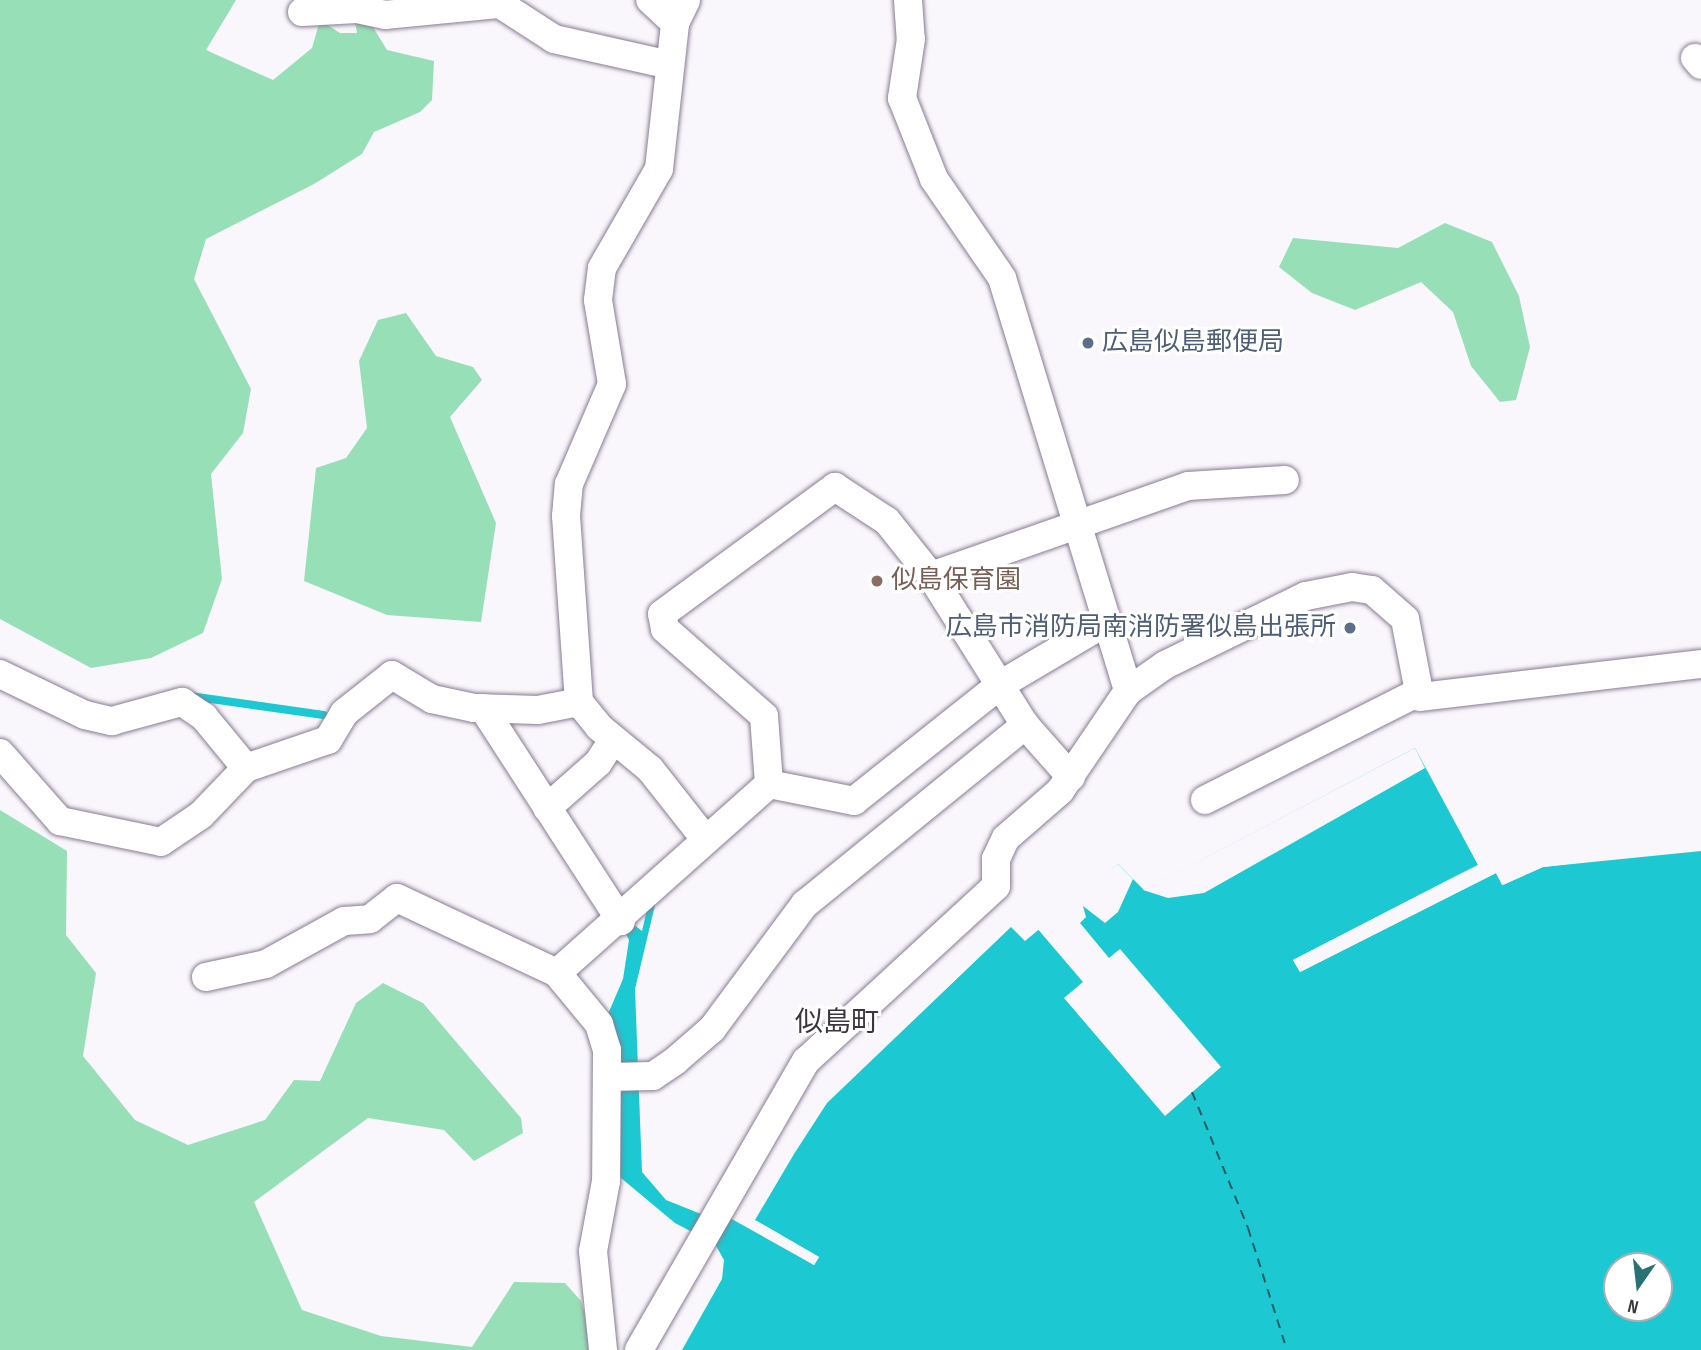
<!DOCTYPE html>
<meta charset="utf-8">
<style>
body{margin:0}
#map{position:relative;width:1701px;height:1350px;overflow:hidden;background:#faf7fc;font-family:"Sofia Sans Condensed","Noto Sans JP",sans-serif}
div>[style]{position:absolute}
.green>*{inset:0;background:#97dfb6}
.water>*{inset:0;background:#1cc8d1}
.pier>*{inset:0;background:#faf7fc}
.stream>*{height:8px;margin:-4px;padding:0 4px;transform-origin:4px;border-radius:4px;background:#1cc8d1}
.ferry>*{height:2px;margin-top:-1px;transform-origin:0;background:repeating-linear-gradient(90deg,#215f63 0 9px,transparent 0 16px)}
.roads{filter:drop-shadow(0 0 2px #887b93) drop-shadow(0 0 2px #887b93)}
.minor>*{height:28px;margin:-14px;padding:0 14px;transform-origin:14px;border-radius:14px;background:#fff}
.dots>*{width:19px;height:19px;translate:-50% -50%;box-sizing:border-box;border:4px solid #fff;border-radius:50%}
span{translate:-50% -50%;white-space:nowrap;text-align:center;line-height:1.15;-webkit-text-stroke:6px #fff;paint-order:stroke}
.service-label{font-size:26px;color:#4e5e75}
.left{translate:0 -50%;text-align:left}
.right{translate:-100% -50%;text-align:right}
.education-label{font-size:26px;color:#785e54}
.neighbourhood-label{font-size:28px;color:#3b3540}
.north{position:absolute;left:1603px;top:1252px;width:70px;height:70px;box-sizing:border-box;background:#fff;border:2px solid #b1aeb3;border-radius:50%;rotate:194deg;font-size:19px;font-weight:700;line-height:28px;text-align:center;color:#3b3540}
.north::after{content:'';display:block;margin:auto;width:24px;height:32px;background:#277273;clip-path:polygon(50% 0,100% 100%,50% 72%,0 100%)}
</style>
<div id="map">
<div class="green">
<div style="clip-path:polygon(0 0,236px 0,206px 50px,273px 80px,312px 48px,320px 20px,340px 33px,357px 33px,355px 22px,373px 27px,387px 50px,434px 61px,432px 100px,420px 112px,374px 132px,362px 154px,314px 184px,206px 239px,194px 279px,251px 389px,243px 433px,211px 474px,222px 579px,203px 633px,151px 658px,91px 668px,0 619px)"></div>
<div style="clip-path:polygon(1445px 223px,1492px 242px,1519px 296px,1530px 347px,1516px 400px,1500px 402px,1471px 366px,1453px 312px,1421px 282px,1355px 310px,1312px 293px,1279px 267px,1293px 238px,1398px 248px)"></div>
<div style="clip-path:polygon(406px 313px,436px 356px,473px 367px,482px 380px,450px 417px,496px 523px,481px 622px,387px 615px,304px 581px,316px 468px,346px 458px,367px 428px,359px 361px,378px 320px)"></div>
<div style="clip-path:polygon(0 810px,67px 851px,66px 935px,96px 973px,83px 1056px,135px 1120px,188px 1145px,265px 1120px,294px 1080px,320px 1081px,356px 1003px,383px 983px,423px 1003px,521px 1118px,523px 1133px,474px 1161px,444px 1130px,368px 1118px,254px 1202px,302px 1310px,381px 1336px,472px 1347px,514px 1282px,565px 1283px,581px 1301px,595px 1350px,0 1350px)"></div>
</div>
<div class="water">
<div style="clip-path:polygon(evenodd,1415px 748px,1478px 865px,1293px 960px,1300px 972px,1496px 873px,1503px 885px,1543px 867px,1701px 851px,1701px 1350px,682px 1350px,722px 1279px,724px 1260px,715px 1244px,675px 1223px,615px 1173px,608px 1014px,623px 979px,629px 940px,622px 926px,629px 921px,642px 931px,650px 897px,657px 897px,635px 989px,642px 1172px,666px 1200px,726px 1224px,730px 1218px,814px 1265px,819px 1257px,755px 1220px,794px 1154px,827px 1103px,1011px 927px,1025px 941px,1118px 864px,1144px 890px,1415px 748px,1617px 1266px,1659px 1266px,1659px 1308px,1617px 1308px,1617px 1266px)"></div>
</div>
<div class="pier">
<div style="clip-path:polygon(1415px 748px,1425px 768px,1204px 893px,1168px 898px,1143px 890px)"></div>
<div style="clip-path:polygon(1701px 848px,1543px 867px,1502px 885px,1496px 873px,1300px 972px,1293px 960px,1481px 863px,1298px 961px,1302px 968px,1495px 869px,1504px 880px,1543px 864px)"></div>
<div style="clip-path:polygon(1118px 864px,1133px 879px,1118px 912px,1105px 923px,1083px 906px,1086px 917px,1080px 923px,1109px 958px,1120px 949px,1221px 1067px,1165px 1116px,1064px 998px,1083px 982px,1036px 927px)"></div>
<div style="clip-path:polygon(731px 1215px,814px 1259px,755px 1220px,819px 1257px,814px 1265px)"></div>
</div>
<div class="stream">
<div style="left:190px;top:696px;width:135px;rotate:8.1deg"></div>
</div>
<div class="ferry">
<div style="left:1192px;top:1092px;width:147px;rotate:67.6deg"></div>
<div style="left:1248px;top:1228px;width:128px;rotate:72.3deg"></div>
</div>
<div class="roads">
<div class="minor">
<div style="left:908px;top:0;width:39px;rotate:86deg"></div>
<div style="left:911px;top:39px;width:60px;rotate:98.7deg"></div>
<div style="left:902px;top:98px;width:87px;rotate:68.4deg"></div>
<div style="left:934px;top:179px;width:120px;rotate:55.5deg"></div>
<div style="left:1002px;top:278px;width:432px;rotate:73deg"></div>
<div style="left:302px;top:12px;width:55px;rotate:-3.1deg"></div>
<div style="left:357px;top:9px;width:29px;rotate:12deg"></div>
<div style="left:385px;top:15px;width:116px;rotate:-5.5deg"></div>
<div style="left:500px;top:4px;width:64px;rotate:32.9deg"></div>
<div style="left:554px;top:39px;width:115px;rotate:12.6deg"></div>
<div style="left:675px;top:23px;width:25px;rotate:-64deg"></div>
<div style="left:1695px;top:58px;width:9px;rotate:49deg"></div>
<div style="left:0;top:674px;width:94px;rotate:25.8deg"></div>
<div style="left:85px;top:715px;width:28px;rotate:13deg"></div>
<div style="left:112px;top:721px;width:73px;rotate:-15.2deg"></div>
<div style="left:182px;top:702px;width:27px;rotate:34deg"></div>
<div style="left:204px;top:717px;width:66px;rotate:50.5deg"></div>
<div style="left:579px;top:702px;width:32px;rotate:51deg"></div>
<div style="left:599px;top:727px;width:66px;rotate:39.5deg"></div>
<div style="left:650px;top:769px;width:89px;rotate:51.8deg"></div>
<div style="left:483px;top:708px;width:254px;rotate:57.1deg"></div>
<div style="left:0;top:753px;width:91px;rotate:48.6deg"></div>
<div style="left:60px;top:821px;width:103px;rotate:11.7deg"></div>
<div style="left:161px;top:842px;width:48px;rotate:-34deg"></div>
<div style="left:201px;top:815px;width:65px;rotate:-46.2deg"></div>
<div style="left:246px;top:768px;width:87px;rotate:-18.9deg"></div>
<div style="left:328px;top:740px;width:31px;rotate:-59deg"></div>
<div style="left:344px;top:713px;width:61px;rotate:-38.4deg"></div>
<div style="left:392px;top:675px;width:47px;rotate:31deg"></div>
<div style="left:432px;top:699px;width:43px;rotate:12.1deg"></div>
<div style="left:474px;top:708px;width:64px;rotate:1.8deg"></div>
<div style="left:538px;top:710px;width:42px;rotate:-11deg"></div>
<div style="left:579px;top:702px;width:186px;rotate:-94deg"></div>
<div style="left:566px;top:516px;width:32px;rotate:-85deg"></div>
<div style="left:569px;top:484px;width:109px;rotate:-66.7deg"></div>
<div style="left:612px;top:384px;width:85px;rotate:-99.5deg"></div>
<div style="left:598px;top:300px;width:32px;rotate:-83deg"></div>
<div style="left:602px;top:268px;width:114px;rotate:-60.1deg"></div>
<div style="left:659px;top:169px;width:147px;rotate:-83.7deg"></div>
<div style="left:675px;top:23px;width:34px;rotate:-137deg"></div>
<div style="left:1071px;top:777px;width:69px;rotate:-131.5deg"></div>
<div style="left:1025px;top:725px;width:176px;rotate:-122.2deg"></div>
<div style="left:931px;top:576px;width:272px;rotate:-19.3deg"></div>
<div style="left:1188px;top:486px;width:97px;rotate:-3.5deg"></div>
<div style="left:769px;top:784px;width:87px;rotate:11.3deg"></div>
<div style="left:854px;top:801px;width:186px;rotate:-38.5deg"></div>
<div style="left:1000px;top:685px;width:122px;rotate:-30.6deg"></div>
<div style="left:1205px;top:800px;width:240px;rotate:-26.8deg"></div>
<div style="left:547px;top:808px;width:68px;rotate:-41.4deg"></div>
<div style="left:598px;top:763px;width:27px;rotate:-57deg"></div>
<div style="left:557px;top:973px;width:284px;rotate:-41.7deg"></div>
<div style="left:769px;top:784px;width:68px;rotate:-94.2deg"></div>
<div style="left:764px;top:716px;width:132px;rotate:-138.7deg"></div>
<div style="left:665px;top:629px;width:15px;rotate:-101deg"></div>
<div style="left:662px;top:614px;width:215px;rotate:-36.3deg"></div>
<div style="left:835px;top:487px;width:62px;rotate:33.2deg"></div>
<div style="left:887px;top:521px;width:70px;rotate:51.3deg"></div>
<div style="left:206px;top:977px;width:61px;rotate:-12.2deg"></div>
<div style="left:266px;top:964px;width:89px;rotate:-28.9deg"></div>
<div style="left:344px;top:921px;width:26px;rotate:-4deg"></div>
<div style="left:370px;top:919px;width:34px;rotate:-38deg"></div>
<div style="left:397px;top:898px;width:177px;rotate:25.1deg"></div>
<div style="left:557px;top:973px;width:66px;rotate:50.5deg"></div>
<div style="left:599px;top:1024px;width:27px;rotate:73deg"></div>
<div style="left:607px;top:1050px;width:131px;rotate:90.4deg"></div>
<div style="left:606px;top:1181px;width:71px;rotate:100.5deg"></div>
<div style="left:593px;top:1251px;width:100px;rotate:84.2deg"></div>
<div style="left:607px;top:1077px;width:46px;rotate:-1.2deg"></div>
<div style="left:653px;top:1076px;width:27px;rotate:-34deg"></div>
<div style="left:675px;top:1061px;width:49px;rotate:-40.9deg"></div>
<div style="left:712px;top:1029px;width:156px;rotate:-53.4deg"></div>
<div style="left:805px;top:904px;width:284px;rotate:-39.1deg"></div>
<div style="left:639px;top:1350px;width:334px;rotate:-60deg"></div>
<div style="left:806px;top:1061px;width:258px;rotate:-42.6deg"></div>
<div style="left:996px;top:886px;width:27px;rotate:-90deg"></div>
<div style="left:996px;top:859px;width:23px;rotate:-65deg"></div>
<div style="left:1006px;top:838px;width:72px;rotate:-41deg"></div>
<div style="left:1060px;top:791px;width:121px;rotate:-55.8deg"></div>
<div style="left:1128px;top:691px;width:45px;rotate:-35.1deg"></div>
<div style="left:1165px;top:665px;width:157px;rotate:-26.1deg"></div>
<div style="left:1306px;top:596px;width:47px;rotate:-11.1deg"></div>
<div style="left:1352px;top:587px;width:20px;rotate:9deg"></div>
<div style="left:1372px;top:590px;width:44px;rotate:41.3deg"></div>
<div style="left:1405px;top:619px;width:79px;rotate:79.1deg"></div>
<div style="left:1420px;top:697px;width:283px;rotate:-6.7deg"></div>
</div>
</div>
<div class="dots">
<div style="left:1088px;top:343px;background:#5c6f8a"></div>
<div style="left:877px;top:581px;background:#8d6e63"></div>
<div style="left:1350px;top:628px;background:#5c6f8a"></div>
</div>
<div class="service-label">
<span class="left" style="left:1102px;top:343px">広島似島郵便局</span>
<span class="right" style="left:1336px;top:628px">広島市消防局南消防署似島出張所</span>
</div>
<div class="education-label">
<span class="left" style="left:891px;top:581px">似島保育園</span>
</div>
<div class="neighbourhood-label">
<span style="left:837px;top:1023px">似島町</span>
</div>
<div class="north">N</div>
</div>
